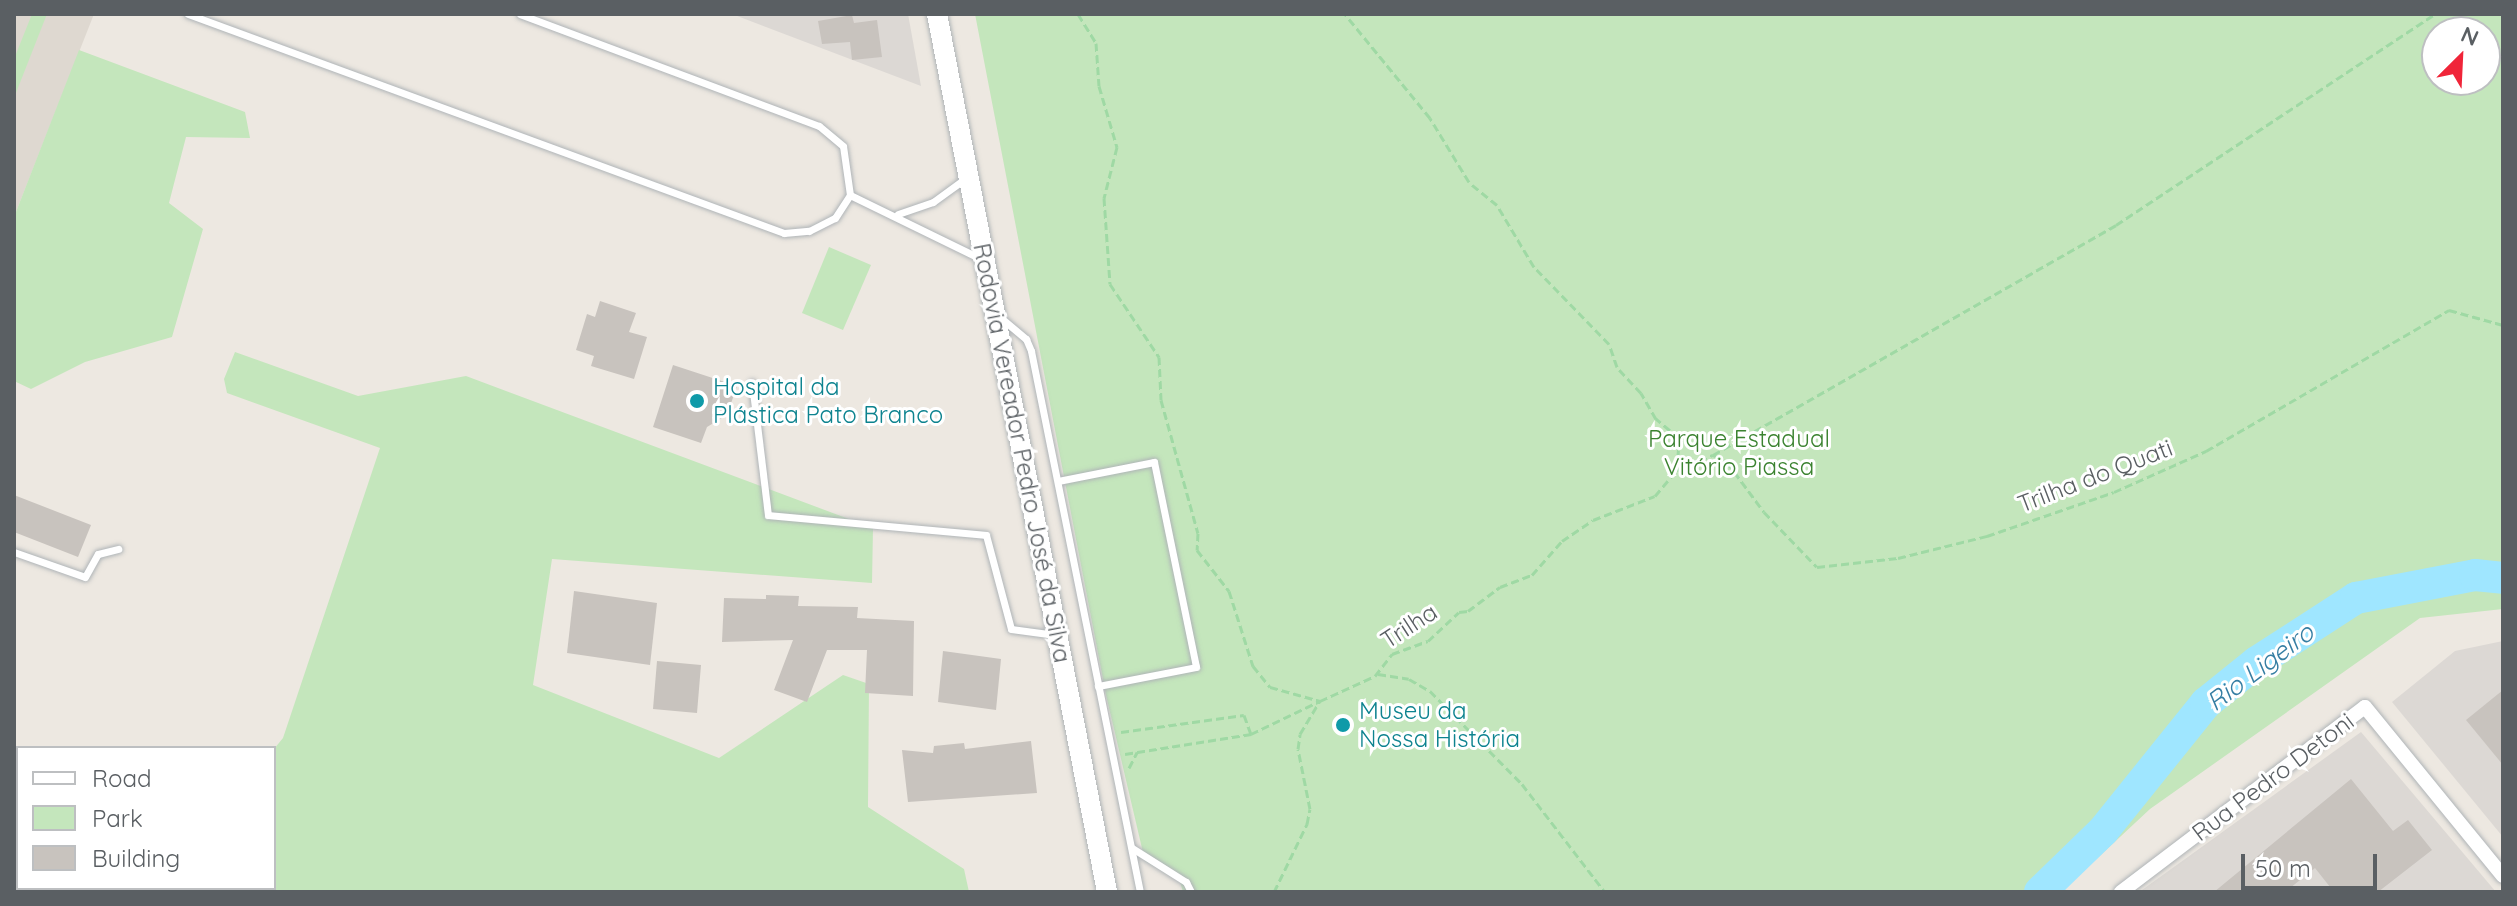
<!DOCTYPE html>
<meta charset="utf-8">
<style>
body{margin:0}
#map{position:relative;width:2517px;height:906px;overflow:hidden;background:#ede8e1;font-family:Quicksand,sans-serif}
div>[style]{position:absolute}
.industrial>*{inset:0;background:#dcd8d4}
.education>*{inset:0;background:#ded8d0}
.green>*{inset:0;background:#c4e6bc}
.river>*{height:32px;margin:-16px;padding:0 16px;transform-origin:16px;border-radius:16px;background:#9fe6ff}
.building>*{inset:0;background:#c8c3be}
.path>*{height:3px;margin-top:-1.5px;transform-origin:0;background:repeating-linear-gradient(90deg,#9fd9a4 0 8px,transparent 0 12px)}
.roads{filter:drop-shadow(0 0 2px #afb4b7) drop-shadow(0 0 2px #afb4b7)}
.service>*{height:7px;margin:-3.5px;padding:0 3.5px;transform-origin:3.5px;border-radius:3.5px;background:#fff}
.minor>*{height:14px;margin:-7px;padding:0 7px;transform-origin:7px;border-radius:7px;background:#fff}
.secondary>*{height:20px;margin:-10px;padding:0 10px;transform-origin:10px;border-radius:10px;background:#fff}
.dots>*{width:22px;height:22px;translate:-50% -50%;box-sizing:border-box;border:4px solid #fff;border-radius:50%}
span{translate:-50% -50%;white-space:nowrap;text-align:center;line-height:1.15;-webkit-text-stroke:6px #fff;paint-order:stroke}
.culture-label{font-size:24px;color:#0d838f}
.left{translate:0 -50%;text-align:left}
.park-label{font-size:24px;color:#3b8330}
.street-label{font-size:24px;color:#5a5f63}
.water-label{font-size:26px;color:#357ea3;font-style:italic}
.frame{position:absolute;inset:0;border:16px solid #5a5f63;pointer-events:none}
.legend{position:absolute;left:16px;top:746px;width:260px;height:144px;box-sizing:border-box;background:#fff;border:2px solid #bdbfc1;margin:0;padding:10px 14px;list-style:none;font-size:24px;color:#5a5f63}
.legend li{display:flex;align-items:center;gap:16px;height:40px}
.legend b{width:40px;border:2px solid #bdbfc1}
.north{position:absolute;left:2421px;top:16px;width:80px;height:80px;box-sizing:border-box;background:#fff;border:2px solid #bdbfc1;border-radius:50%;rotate:24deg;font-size:22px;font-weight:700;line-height:32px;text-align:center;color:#5a5f63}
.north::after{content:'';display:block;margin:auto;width:28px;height:36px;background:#f02539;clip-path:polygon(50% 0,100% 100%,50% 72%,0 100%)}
.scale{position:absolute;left:2241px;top:854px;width:136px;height:36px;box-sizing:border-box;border:4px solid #5a5f63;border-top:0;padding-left:10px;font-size:24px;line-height:28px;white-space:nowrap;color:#5a5f63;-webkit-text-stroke:6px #fff;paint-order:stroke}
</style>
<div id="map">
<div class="industrial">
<div style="clip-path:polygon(732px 14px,908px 14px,921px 86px)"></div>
<div style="clip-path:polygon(2503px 641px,2503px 837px,2392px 702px,2455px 651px)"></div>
<div style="clip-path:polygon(2361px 732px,2496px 892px,2142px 890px)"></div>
</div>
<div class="education">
<div style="clip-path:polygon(14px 14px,94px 14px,14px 217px)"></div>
</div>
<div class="green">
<div style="clip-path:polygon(32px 14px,47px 14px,14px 98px,14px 59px)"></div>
<div style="clip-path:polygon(evenodd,975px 14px,2503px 14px,2503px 609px,2420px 618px,2150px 809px,2061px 892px,1183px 892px,1180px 882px,1145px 861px,1106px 695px,975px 14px,2437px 32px,2485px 32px,2485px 80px,2437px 80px,2437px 32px)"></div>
<div style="clip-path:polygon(79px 50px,245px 112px,250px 138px,186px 137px,169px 203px,203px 229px,172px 337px,85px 362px,31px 389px,14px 381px,14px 217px)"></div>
<div style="clip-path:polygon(829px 247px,871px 265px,843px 330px,802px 313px)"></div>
<div style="clip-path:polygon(235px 352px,358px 396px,466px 376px,873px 528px,872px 583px,552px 559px,533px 685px,719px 758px,843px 675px,869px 684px,868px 807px,964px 869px,969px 892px,167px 892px,274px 888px,274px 749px,283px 738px,380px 448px,227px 393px,224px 379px)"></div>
</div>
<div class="river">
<div style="left:2040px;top:892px;width:88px;rotate:-44.1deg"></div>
<div style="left:2103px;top:831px;width:164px;rotate:-51.2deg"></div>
<div style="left:2206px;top:703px;width:65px;rotate:-38.8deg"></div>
<div style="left:2257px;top:662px;width:118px;rotate:-32.9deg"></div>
<div style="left:2356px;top:598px;width:121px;rotate:-10.9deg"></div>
<div style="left:2475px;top:575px;width:28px;rotate:6deg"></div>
</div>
<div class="building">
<div style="clip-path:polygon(852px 15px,854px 23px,877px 20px,882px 57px,852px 60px,850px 42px,822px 44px,818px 21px)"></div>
<div style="clip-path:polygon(600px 301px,636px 313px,629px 332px,647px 337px,634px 379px,591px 366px,594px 356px,576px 350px,587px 314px,595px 317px)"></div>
<div style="clip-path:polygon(673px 365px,737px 386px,727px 415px,707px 427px,701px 443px,653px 427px)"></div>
<div style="clip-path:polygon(14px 495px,91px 525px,78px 557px,14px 532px)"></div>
<div style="clip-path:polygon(574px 591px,657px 603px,650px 665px,567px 653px)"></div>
<div style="clip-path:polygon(766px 595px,799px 596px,798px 606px,858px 607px,857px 618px,914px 621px,913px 696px,865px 693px,867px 650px,827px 650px,807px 702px,774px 690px,793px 640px,722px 642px,724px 598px,766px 599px)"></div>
<div style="clip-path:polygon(943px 651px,1001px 659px,996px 710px,938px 702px)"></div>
<div style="clip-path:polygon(657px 661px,701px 665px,697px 713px,653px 709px)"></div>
<div style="clip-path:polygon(2503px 690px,2503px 765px,2466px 720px)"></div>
<div style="clip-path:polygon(1031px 741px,1037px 793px,908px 802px,902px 750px,933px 753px,934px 746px,964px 743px,965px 749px)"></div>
<div style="clip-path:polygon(2351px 779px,2393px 831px,2408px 820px,2432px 850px,2378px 892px,2334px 892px,2315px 868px,2285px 892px,2214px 892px)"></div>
</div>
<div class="path">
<div style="left:1078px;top:14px;width:34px;rotate:58deg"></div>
<div style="left:1096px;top:43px;width:43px;rotate:86deg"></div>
<div style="left:1099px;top:86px;width:64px;rotate:73.6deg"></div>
<div style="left:1117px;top:147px;width:53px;rotate:104.3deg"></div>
<div style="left:1104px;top:198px;width:86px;rotate:86deg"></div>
<div style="left:1110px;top:284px;width:88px;rotate:56.1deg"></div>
<div style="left:1159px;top:357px;width:43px;rotate:87.3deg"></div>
<div style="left:1161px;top:400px;width:138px;rotate:74.5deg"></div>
<div style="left:1198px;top:533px;width:17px;rotate:93deg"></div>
<div style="left:1197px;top:550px;width:52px;rotate:52deg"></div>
<div style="left:1229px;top:591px;width:79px;rotate:72.3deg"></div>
<div style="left:1253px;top:666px;width:27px;rotate:51deg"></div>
<div style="left:1270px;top:687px;width:52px;rotate:15.6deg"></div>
<div style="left:1320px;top:701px;width:60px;rotate:-24.4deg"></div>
<div style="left:1375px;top:676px;width:28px;rotate:-52deg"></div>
<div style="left:1392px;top:654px;width:38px;rotate:-20deg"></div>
<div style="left:1428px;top:641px;width:42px;rotate:-43.1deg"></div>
<div style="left:1459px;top:612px;width:9px;rotate:-6deg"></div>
<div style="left:1468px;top:611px;width:40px;rotate:-37deg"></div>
<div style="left:1500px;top:587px;width:34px;rotate:-21deg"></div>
<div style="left:1532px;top:575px;width:45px;rotate:-48.6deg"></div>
<div style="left:1562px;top:541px;width:37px;rotate:-34deg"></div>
<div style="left:1593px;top:520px;width:66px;rotate:-21.2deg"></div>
<div style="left:1655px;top:496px;width:34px;rotate:-50deg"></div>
<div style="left:1677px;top:470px;width:32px;rotate:-86deg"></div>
<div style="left:1679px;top:438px;width:30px;rotate:-140deg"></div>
<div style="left:1656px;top:419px;width:30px;rotate:-120deg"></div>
<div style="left:1641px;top:393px;width:35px;rotate:-133deg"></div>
<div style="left:1617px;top:367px;width:24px;rotate:-109deg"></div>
<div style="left:1609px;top:344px;width:107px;rotate:-134.2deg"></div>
<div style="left:1534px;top:267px;width:72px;rotate:-120.8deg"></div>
<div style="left:1497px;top:205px;width:36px;rotate:-141deg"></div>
<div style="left:1469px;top:182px;width:75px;rotate:-121.4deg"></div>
<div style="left:1430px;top:118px;width:134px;rotate:-129.3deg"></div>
<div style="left:1713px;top:455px;width:16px;rotate:27deg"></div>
<div style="left:1727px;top:462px;width:62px;rotate:53.5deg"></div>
<div style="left:1764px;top:512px;width:76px;rotate:46.1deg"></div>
<div style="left:1817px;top:567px;width:81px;rotate:-6.3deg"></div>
<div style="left:1898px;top:558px;width:92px;rotate:-13.9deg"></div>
<div style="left:1987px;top:536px;width:134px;rotate:-19.1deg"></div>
<div style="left:2114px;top:492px;width:101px;rotate:-24deg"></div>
<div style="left:2206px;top:451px;width:281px;rotate:-30.1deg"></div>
<div style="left:2449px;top:310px;width:56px;rotate:15.5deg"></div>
<div style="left:1677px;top:470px;width:39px;rotate:-23deg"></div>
<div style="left:1713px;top:455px;width:464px;rotate:-29.7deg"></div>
<div style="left:2116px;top:225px;width:382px;rotate:-33.5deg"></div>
<div style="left:1378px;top:674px;width:31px;rotate:9deg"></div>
<div style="left:1409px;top:679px;width:24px;rotate:30deg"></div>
<div style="left:1430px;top:691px;width:131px;rotate:45.3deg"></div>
<div style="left:1522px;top:784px;width:136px;rotate:52.5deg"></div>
<div style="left:1121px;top:732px;width:124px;rotate:-7.9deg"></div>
<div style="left:1244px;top:715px;width:20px;rotate:70deg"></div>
<div style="left:1125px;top:754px;width:128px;rotate:-9deg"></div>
<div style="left:1251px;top:734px;width:76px;rotate:-25.6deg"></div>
<div style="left:1129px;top:768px;width:18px;rotate:-63deg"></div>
<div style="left:1274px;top:892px;width:76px;rotate:-64.1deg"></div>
<div style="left:1307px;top:824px;width:15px;rotate:-79deg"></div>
<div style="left:1310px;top:809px;width:61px;rotate:-101.3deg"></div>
<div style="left:1298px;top:749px;width:15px;rotate:-82deg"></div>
<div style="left:1300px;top:734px;width:39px;rotate:-59deg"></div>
</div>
<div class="roads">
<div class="service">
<div style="left:188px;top:14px;width:635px;rotate:20.18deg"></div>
<div style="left:784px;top:233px;width:25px;rotate:-5deg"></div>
<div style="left:809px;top:231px;width:29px;rotate:-27deg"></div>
<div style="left:835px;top:218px;width:27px;rotate:-57deg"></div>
<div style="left:850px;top:195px;width:49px;rotate:-98.1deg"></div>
<div style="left:843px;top:146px;width:31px;rotate:-140deg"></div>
<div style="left:819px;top:126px;width:319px;rotate:-159.5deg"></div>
<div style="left:850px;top:195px;width:146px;rotate:26deg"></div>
<div style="left:898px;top:214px;width:37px;rotate:-19deg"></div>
<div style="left:933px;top:202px;width:41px;rotate:-36deg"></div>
<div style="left:1001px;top:318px;width:33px;rotate:40deg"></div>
<div style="left:1026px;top:339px;width:13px;rotate:67deg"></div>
<div style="left:1031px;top:351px;width:552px;rotate:78.61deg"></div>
<div style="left:752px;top:383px;width:133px;rotate:83.1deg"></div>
<div style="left:768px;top:515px;width:219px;rotate:5.2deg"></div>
<div style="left:986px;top:535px;width:97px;rotate:75.1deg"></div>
<div style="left:1011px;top:629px;width:45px;rotate:7.6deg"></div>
<div style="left:1058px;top:481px;width:98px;rotate:-11.2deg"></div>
<div style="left:1154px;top:462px;width:209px;rotate:78.4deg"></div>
<div style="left:1196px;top:667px;width:100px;rotate:169deg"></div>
<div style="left:14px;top:552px;width:75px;rotate:19.4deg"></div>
<div style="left:85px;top:577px;width:26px;rotate:-61deg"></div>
<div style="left:98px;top:554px;width:21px;rotate:-14deg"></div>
<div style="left:1132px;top:848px;width:64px;rotate:32.2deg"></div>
<div style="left:1186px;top:882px;width:11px;rotate:63deg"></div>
</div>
<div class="minor">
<div style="left:2121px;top:892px;width:306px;rotate:-37.2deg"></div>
<div style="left:2365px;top:707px;width:218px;rotate:50.8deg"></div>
</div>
<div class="secondary">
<div style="left:937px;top:14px;width:894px;rotate:79.04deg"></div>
</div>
</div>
<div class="dots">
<div style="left:697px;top:401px;background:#0f9aa8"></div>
<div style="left:1343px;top:725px;background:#0f9aa8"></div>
</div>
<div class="culture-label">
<span class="left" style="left:713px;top:401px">Hospital da<br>Plástica Pato Branco</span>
<span class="left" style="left:1359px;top:725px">Museu da<br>Nossa História</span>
</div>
<div class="park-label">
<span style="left:1739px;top:453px">Parque Estadual<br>Vitório Piassa</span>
</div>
<div class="street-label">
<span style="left:1022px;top:453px;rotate:79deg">Rodovia Vereador Pedro José da Silva</span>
<span style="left:2095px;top:476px;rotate:-21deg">Trilha do Quati</span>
<span style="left:1409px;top:626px;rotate:-33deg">Trilha</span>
<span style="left:2273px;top:777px;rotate:-37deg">Rua Pedro Detoni</span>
</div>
<div class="water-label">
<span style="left:2260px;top:667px;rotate:-37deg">Rio Ligeiro</span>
</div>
<div class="frame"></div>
<ul class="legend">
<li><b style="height:10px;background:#fff"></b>Road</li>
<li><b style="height:22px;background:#c4e6bc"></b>Park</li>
<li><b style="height:22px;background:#c8c3be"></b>Building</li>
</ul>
<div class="north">N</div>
<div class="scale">50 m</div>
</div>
